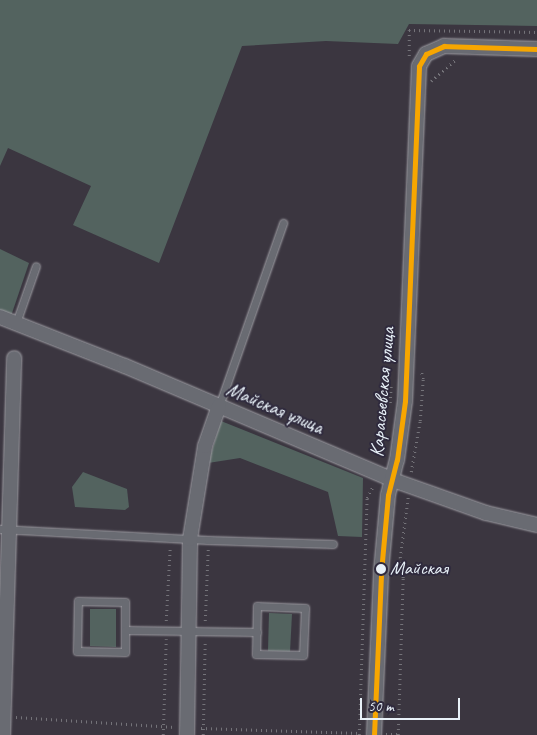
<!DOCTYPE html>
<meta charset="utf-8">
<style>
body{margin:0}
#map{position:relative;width:537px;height:735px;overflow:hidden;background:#3b3640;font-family:Caveat,sans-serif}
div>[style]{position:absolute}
.green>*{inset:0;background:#53635f}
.path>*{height:2.5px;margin-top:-1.25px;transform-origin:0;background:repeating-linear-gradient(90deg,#747379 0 1px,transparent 0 5px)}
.roads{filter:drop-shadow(0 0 1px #9d9ca2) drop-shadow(0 0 1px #9d9ca2)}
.service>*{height:7px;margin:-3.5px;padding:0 3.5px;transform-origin:3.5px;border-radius:3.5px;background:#696b72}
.minor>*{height:14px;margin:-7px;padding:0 7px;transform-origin:7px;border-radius:7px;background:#696b72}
.bus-1>*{height:5px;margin:-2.5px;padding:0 2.5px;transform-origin:2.5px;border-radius:2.5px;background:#f7a600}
.dots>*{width:14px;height:14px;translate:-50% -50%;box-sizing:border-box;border:2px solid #2f2a3d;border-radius:50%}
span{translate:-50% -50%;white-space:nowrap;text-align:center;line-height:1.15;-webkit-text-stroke:4px #2f2a3d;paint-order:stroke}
.bus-label{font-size:19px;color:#e8f1f8}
.left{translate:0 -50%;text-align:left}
.street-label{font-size:20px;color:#e8f1f8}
.scale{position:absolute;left:360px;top:698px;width:100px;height:22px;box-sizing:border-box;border:2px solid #e8f1f8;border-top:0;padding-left:6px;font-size:15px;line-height:18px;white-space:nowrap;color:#e8f1f8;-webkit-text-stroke:4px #2f2a3d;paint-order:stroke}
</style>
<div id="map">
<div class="green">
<div style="clip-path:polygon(0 0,537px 0,537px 26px,409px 24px,398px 44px,326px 41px,242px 46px,159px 263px,73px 225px,91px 186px,8px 148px,0 166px)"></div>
<div style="clip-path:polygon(0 249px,29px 263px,11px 316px,0 311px)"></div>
<div style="clip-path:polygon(221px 421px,363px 478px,362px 537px,338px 536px,328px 492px,240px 458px,208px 463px)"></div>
<div style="clip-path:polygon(83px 472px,127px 489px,129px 507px,125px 510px,75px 507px,72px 487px)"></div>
<div style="clip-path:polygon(90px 609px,116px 609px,116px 647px,90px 646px)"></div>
<div style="clip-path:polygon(269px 613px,292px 614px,290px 652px,268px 651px)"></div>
</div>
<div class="path">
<div style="left:409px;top:56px;width:26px;rotate:-90deg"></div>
<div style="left:409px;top:30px;width:128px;rotate:0.9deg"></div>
<div style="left:431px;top:81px;width:32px;rotate:-41deg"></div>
<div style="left:390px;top:403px;width:17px;rotate:-87deg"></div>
<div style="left:411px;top:472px;width:52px;rotate:-80deg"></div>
<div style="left:420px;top:421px;width:42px;rotate:-85.9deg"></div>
<div style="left:423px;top:379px;width:8px;rotate:-104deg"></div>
<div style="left:166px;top:621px;width:75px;rotate:-86.9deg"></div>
<div style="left:205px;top:621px;width:72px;rotate:-87.6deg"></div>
<div style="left:16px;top:717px;width:159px;rotate:3.6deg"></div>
<div style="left:201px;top:728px;width:159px;rotate:1.8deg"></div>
<div style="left:386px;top:734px;width:12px"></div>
<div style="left:163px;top:735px;width:96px;rotate:-88.2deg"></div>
<div style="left:203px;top:735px;width:93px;rotate:-88.8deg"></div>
<div style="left:359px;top:735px;width:237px;rotate:-88.1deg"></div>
<div style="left:367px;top:498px;width:13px;rotate:-63deg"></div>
<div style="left:398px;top:735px;width:157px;rotate:-88.2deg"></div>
<div style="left:403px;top:578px;width:20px;rotate:-99deg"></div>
<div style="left:400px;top:558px;width:62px;rotate:-82.5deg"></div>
</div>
<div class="roads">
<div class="service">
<div style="left:16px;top:323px;width:60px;rotate:-70.7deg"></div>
<div style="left:219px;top:406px;width:194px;rotate:-70.7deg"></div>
<div style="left:0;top:529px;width:208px;rotate:3deg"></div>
<div style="left:208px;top:540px;width:125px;rotate:1.8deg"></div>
<div style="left:78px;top:601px;width:47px;rotate:1.2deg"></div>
<div style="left:125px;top:602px;width:50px;rotate:90deg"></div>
<div style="left:125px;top:652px;width:48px;rotate:-178.8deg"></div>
<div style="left:77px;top:651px;width:50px;rotate:-88.9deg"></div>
<div style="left:257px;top:606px;width:48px;rotate:2.4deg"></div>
<div style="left:305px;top:608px;width:47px;rotate:92.4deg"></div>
<div style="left:303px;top:655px;width:47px;rotate:-178.8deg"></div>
<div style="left:256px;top:654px;width:48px;rotate:-88.8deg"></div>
<div style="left:125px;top:630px;width:132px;rotate:0.9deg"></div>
</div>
<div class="minor">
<div style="left:0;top:317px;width:134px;rotate:21.4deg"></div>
<div style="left:125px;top:366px;width:291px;rotate:23deg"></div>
<div style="left:393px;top:480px;width:99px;rotate:19.5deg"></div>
<div style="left:486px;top:513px;width:52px;rotate:13.2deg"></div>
<div style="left:3px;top:735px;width:377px;rotate:-88.3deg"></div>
<div style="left:187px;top:735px;width:196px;rotate:-89.1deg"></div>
<div style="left:190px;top:539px;width:94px;rotate:-80.8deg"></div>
<div style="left:205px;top:446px;width:42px;rotate:-70.7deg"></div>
<div style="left:374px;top:735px;width:163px;rotate:-87.5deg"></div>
<div style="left:381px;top:572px;width:77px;rotate:-84.8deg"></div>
<div style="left:388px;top:495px;width:36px;rotate:-76deg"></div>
<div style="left:397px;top:460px;width:60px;rotate:-82.3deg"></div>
<div style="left:405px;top:401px;width:335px;rotate:-87.6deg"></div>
<div style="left:419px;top:66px;width:14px;rotate:-60deg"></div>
<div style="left:426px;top:54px;width:20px;rotate:-24deg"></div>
<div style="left:444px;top:46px;width:93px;rotate:1.8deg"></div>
</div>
</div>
<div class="bus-1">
<div style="left:374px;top:735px;width:163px;rotate:-87.5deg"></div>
<div style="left:381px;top:572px;width:77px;rotate:-84.8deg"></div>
<div style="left:388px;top:495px;width:36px;rotate:-76deg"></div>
<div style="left:397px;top:460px;width:60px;rotate:-82.3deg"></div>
<div style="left:405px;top:401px;width:335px;rotate:-87.6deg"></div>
<div style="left:419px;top:66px;width:14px;rotate:-60deg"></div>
<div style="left:426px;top:54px;width:20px;rotate:-24deg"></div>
<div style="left:444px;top:46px;width:93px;rotate:1.8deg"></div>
</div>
<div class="dots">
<div style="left:381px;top:569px;background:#e8f1f8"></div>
</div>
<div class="bus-label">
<span class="left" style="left:390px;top:569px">Майская</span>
</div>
<div class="street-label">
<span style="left:382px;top:392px;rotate:-85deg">Карасьевская улица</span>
<span style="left:275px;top:408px;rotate:23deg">Майская улица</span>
</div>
<div class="scale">50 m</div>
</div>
